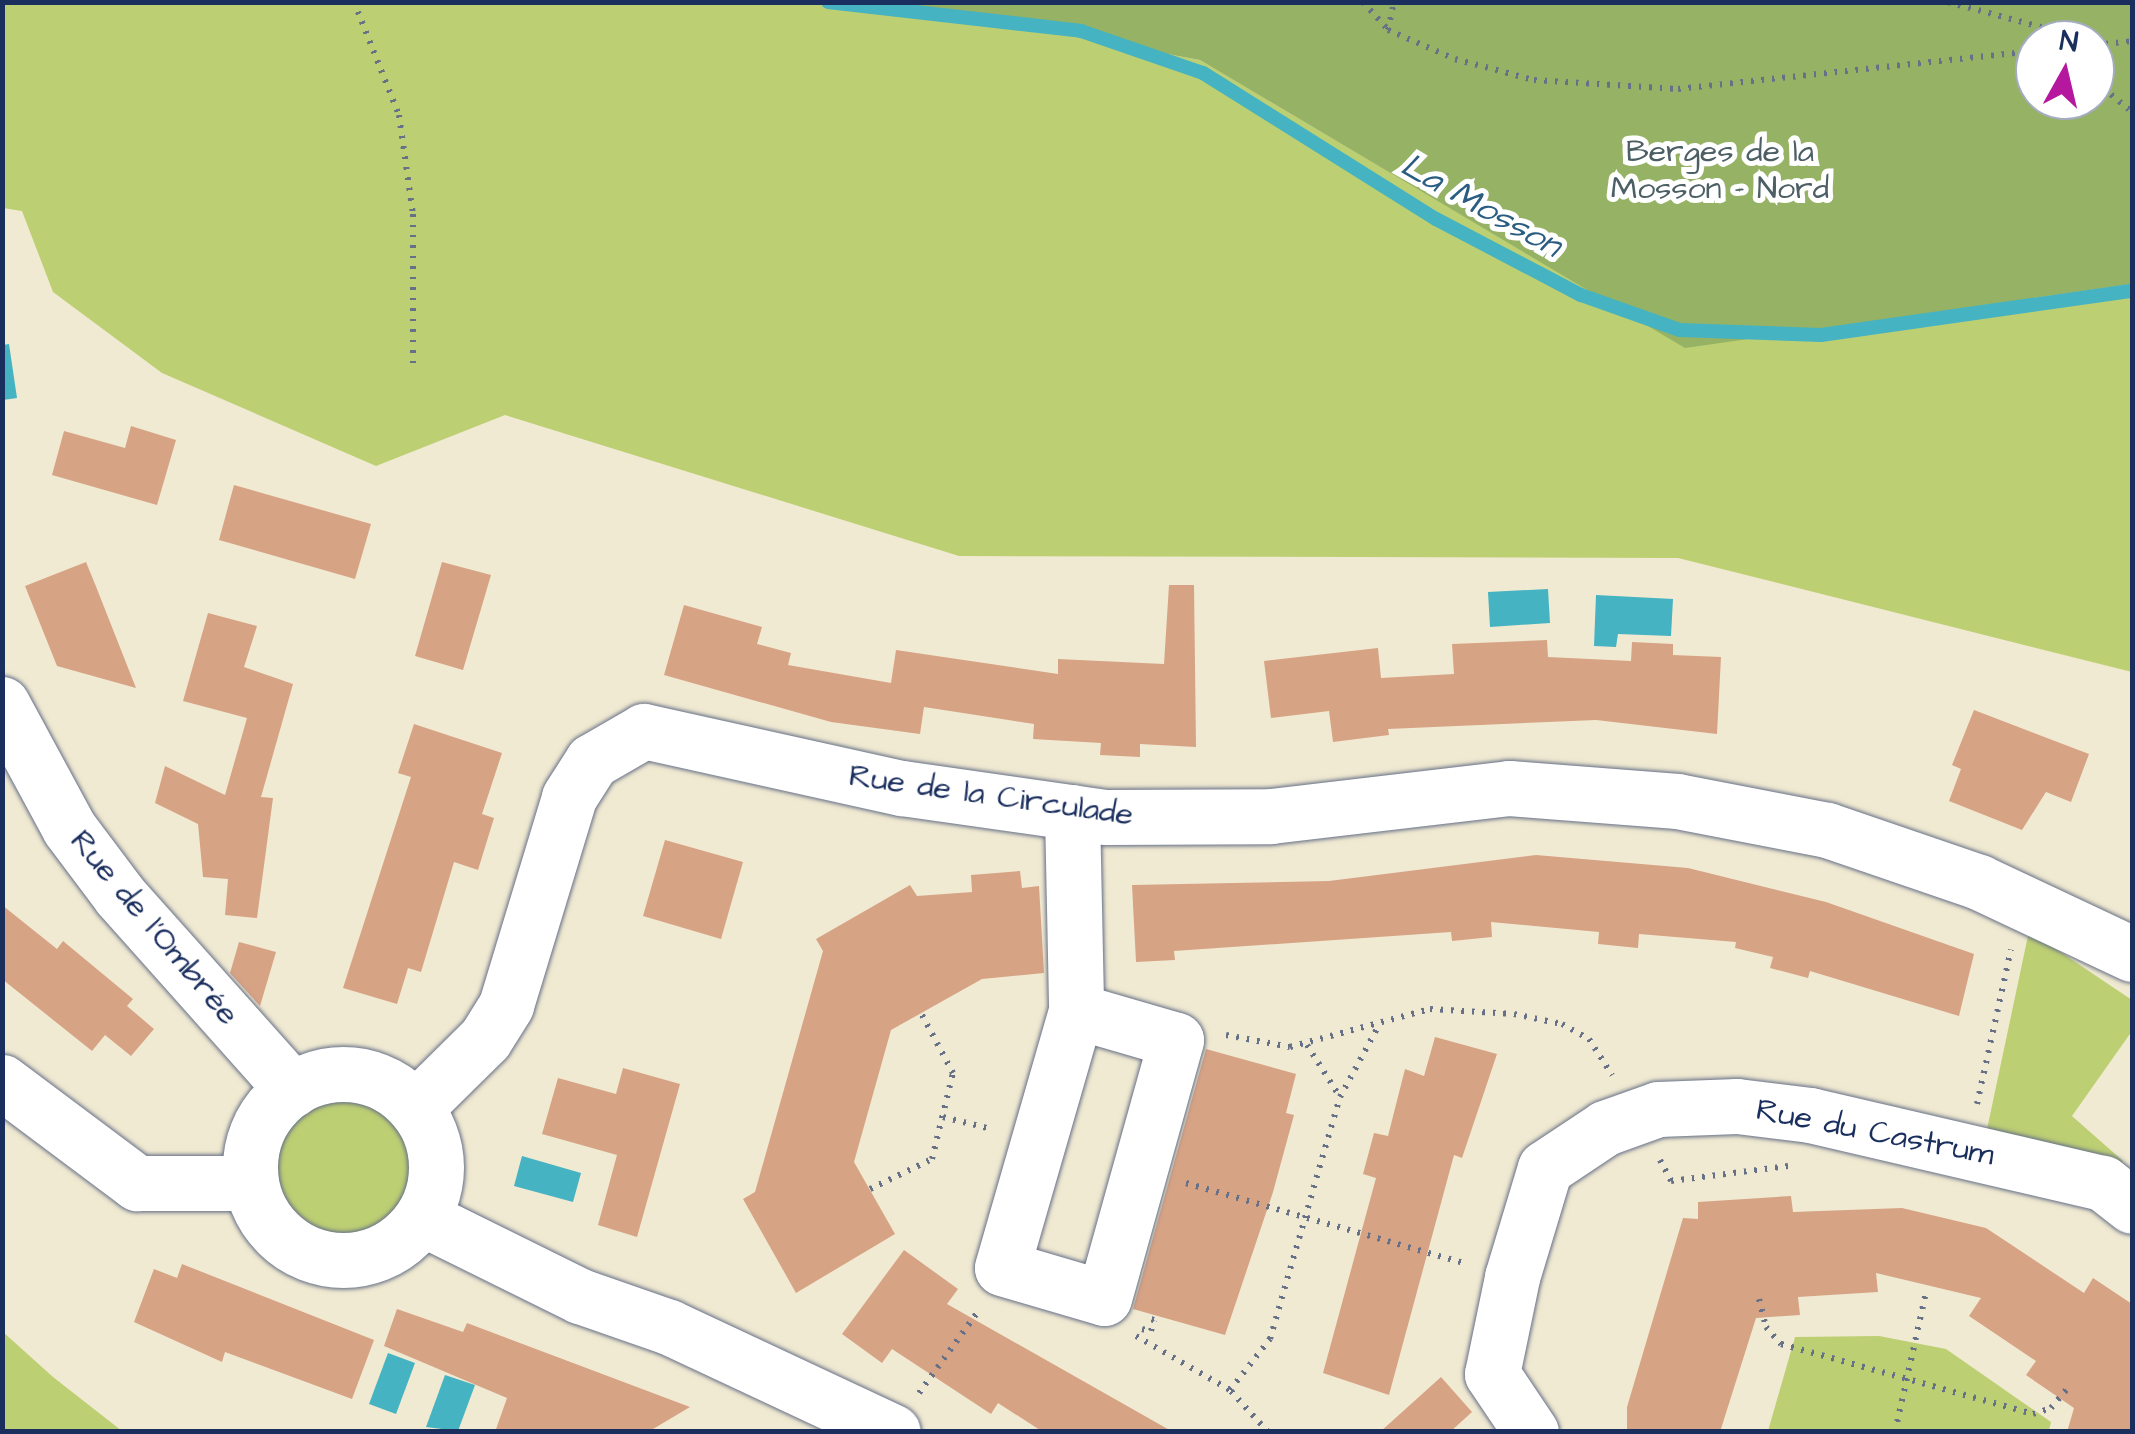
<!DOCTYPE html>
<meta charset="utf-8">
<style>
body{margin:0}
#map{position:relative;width:2135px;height:1434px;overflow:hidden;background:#f1ead2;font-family:"Architects Daughter",sans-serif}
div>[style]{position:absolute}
.green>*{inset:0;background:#bdcf73}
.round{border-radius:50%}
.forest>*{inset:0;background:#96b265}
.water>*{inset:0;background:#45b3c1}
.stream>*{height:14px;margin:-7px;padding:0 7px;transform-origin:7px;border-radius:7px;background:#45b3c1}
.building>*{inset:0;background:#d7a385}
.path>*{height:6px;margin-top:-3px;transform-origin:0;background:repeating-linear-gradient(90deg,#667087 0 2.5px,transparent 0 10.5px)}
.roads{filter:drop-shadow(0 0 2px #667087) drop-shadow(0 0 2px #667087)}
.minor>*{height:55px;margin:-27.5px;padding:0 27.5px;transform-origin:27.5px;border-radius:27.5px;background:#fff}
.minor>.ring{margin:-27.5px;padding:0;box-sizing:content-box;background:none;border:55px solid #fff;border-radius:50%}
span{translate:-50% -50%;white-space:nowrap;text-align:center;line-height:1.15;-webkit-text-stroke:10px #fff;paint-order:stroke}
.park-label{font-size:32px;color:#4c5f64}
.street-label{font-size:32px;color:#1b2f5e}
.water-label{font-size:35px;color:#2a5d81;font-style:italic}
.frame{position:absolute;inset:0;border:5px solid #1b2f5e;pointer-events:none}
.north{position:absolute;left:2015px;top:20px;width:100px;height:100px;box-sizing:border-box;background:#fff;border:2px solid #a4acbf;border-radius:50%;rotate:8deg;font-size:28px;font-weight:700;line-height:40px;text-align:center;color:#1b2f5e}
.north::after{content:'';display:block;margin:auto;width:35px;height:45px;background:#b5179e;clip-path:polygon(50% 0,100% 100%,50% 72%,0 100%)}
</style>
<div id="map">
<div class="green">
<div style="clip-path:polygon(3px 3px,887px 3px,1200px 60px,1685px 347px,2132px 284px,2132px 672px,1678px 558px,959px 556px,505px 415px,376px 466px,162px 373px,53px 292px,22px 211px,3px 208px)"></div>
<div style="clip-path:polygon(2029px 931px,2132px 1000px,2132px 1031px,2072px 1116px,2123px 1161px,2115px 1172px,1986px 1134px)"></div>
<div class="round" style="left:274px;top:1098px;width:136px;height:136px"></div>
<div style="clip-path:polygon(3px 1332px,53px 1377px,122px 1431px,3px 1431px)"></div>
<div style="clip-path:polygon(1879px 1336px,1946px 1349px,2051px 1422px,2049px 1431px,1768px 1431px,1795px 1337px)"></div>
</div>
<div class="forest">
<div style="clip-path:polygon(evenodd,887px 3px,2132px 3px,2132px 284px,1685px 348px,1200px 60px,887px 3px,2035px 40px,2095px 40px,2095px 100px,2035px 100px,2035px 40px)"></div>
</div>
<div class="water">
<div style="clip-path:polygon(9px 344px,17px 398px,3px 400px,3px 345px)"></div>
<div style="clip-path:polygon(1548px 589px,1550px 623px,1490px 627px,1488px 592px)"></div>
<div style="clip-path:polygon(1596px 595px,1673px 599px,1671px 636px,1618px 634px,1616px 647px,1594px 646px)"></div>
<div style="clip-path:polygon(522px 1156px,581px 1173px,573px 1202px,514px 1186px)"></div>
<div style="clip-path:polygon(388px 1353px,415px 1363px,396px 1414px,369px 1404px)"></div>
<div style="clip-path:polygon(445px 1375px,475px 1385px,458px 1431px,426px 1427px)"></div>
</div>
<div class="stream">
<div style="left:828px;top:2px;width:255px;rotate:6.5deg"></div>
<div style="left:1081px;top:31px;width:129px;rotate:19deg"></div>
<div style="left:1203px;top:73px;width:275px;rotate:32.1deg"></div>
<div style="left:1436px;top:219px;width:164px;rotate:27.7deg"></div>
<div style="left:1581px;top:295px;width:105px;rotate:19.5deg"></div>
<div style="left:1680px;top:330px;width:141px;rotate:2deg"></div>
<div style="left:1821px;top:335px;width:314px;rotate:-8.1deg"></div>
</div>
<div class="building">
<div style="clip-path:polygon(131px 426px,176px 440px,157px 505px,52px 475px,64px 431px,125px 448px)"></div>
<div style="clip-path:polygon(234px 485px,371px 524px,355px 579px,219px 540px)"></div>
<div style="clip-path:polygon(86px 562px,95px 584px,136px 688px,57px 666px,25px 586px)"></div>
<div style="clip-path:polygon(442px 562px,491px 575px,463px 670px,415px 656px)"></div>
<div style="clip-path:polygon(1169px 585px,1194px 585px,1196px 747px,1140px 744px,1140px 757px,1100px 755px,1101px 743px,1033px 739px,1034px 724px,924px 707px,920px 734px,831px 722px,664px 675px,684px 605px,762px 627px,757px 644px,791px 653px,788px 665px,891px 683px,896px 650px,1058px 674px,1058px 659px,1164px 664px)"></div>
<div style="clip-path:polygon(208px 613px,257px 626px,244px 667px,293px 684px,261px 797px,273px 798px,257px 918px,225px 915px,228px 879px,203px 877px,198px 824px,155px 803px,165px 766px,225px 795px,247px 718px,183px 701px)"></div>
<div style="clip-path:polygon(1547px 640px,1548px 657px,1631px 661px,1632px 642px,1673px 644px,1673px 655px,1721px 657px,1717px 734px,1596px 720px,1388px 729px,1389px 735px,1333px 742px,1329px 711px,1271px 718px,1264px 661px,1378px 648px,1381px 678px,1454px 674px,1452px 644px)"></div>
<div style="clip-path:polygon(1974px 710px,2089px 754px,2071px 802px,2046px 792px,2022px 830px,1949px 801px,1961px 769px,1952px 765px)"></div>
<div style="clip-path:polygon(414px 724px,502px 753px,482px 814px,494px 818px,478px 870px,454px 862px,421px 972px,408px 968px,397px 1004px,343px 988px,411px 777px,398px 773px)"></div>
<div style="clip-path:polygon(665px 840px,743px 862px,721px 939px,643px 916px)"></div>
<div style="clip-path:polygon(1536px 855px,1688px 868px,1826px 902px,1974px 954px,1959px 1016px,1810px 971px,1808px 978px,1770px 968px,1773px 957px,1735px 948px,1736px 942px,1639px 934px,1638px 948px,1598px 944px,1599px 932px,1491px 922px,1492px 937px,1452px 941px,1451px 932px,1174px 951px,1175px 960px,1136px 962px,1132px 885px,1329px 881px)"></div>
<div style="clip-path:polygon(1020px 871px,1022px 888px,1039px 886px,1044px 973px,982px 979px,891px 1030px,854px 1162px,895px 1234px,796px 1293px,743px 1199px,755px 1192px,823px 951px,816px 939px,910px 885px,917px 896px,972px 892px,971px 875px)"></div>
<div style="clip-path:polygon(2px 905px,57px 949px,63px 941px,133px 999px,127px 1006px,154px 1029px,131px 1056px,105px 1035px,92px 1051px,2px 979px)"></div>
<div style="clip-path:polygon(239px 942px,276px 952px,260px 1006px,230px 973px)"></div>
<div style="clip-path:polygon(1435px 1037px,1497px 1054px,1462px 1158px,1454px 1155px,1389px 1395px,1323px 1373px,1376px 1178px,1363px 1174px,1374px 1133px,1388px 1136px,1405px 1069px,1424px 1076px)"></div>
<div style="clip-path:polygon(1206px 1049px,1296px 1074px,1286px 1113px,1294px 1115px,1273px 1192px,1225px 1335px,1133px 1309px)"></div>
<div style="clip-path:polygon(623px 1068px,680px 1084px,637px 1237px,598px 1225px,617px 1155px,542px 1134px,558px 1078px,616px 1094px)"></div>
<div style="clip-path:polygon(1791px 1196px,1793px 1212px,1902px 1208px,1986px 1228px,2084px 1293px,2093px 1278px,2132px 1304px,2132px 1432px,2067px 1432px,2074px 1408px,2026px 1375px,2036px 1361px,1969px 1316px,1981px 1298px,1876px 1273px,1878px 1292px,1798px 1297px,1800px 1315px,1756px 1318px,1720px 1432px,1627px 1432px,1627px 1407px,1683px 1218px,1698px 1219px,1698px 1202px)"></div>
<div style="clip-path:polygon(904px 1250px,958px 1289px,947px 1304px,1173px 1432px,1043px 1432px,998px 1403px,991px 1414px,892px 1349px,882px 1363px,842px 1334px)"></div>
<div style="clip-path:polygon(182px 1264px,374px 1340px,352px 1399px,225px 1352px,222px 1362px,134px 1322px,154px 1269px,177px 1278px)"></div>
<div style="clip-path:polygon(397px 1309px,463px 1332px,467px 1323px,690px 1407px,648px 1432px,495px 1432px,507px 1398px,384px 1346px)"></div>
<div style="clip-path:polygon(1441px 1377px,1472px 1412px,1450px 1432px,1380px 1432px)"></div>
</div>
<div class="path">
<div style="left:354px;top:2px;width:122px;rotate:68.3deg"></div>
<div style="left:399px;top:115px;width:100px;rotate:82deg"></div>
<div style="left:413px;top:214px;width:152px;rotate:90deg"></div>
<div style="left:1363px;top:2px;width:38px;rotate:48deg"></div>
<div style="left:1388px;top:30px;width:73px;rotate:23.4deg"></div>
<div style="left:1455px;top:59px;width:82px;rotate:14.9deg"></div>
<div style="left:1534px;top:80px;width:144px;rotate:3.6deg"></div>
<div style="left:1678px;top:89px;width:359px;rotate:-6.1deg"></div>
<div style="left:1948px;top:2px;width:146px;rotate:15.1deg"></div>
<div style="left:1388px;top:30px;width:29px;rotate:-78deg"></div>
<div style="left:2095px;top:45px;width:37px;rotate:-6deg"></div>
<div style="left:2095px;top:81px;width:48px;rotate:40deg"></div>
<div style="left:1226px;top:1035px;width:65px;rotate:10.6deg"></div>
<div style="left:1290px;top:1047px;width:145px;rotate:-15.2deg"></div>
<div style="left:1430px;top:1009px;width:84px;rotate:3.4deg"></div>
<div style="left:1514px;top:1014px;width:49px;rotate:11.8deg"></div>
<div style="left:1562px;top:1024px;width:31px;rotate:29deg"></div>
<div style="left:1589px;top:1039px;width:43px;rotate:57.4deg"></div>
<div style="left:1307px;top:1045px;width:62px;rotate:57.6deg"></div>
<div style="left:1977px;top:1104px;width:158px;rotate:-77.6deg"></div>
<div style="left:943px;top:1117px;width:49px;rotate:14deg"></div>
<div style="left:1660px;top:1160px;width:24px;rotate:62deg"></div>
<div style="left:1671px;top:1181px;width:118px;rotate:-7.3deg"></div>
<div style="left:1186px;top:1183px;width:292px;rotate:16.1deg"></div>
<div style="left:870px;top:1189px;width:69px;rotate:-25.8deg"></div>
<div style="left:932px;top:1159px;width:89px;rotate:-76.3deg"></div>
<div style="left:953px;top:1073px;width:68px;rotate:-118.1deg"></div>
<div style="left:1759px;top:1299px;width:29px;rotate:76deg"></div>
<div style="left:1766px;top:1327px;width:23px;rotate:49deg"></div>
<div style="left:1781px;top:1344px;width:262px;rotate:15.5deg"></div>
<div style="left:2033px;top:1414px;width:19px;rotate:-18deg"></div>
<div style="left:2051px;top:1408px;width:31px;rotate:-50deg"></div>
<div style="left:1142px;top:1329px;width:9px;rotate:13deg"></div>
<div style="left:1151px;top:1331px;width:11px;rotate:-75deg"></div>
<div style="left:1154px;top:1320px;width:7px;rotate:-164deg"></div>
<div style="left:1136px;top:1336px;width:108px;rotate:29.9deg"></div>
<div style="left:919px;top:1393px;width:102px;rotate:-54.1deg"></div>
<div style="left:1268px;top:1432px;width:57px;rotate:-132.1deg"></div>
<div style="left:1230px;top:1390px;width:65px;rotate:-51.9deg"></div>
<div style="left:1270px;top:1339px;width:252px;rotate:-73.9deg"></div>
<div style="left:1340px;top:1097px;width:82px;rotate:-61.6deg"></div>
<div style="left:1895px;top:1432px;width:143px;rotate:-77.5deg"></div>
</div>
<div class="roads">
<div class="minor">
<div style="left:2px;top:704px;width:141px;rotate:61.6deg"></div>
<div style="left:69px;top:828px;width:85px;rotate:53.1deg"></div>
<div style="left:120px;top:896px;width:259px;rotate:48.3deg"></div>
<div style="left:1072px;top:812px;width:199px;rotate:88.8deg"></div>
<div style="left:1076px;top:1011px;width:267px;rotate:106.1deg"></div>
<div style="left:1002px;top:1268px;width:106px;rotate:16.4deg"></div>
<div style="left:1104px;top:1298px;width:268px;rotate:-74.4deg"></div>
<div style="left:1176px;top:1040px;width:104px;rotate:-163.8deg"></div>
<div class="ring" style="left:250px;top:1074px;width:131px;height:131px"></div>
<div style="left:2px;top:1082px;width:169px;rotate:36.8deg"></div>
<div style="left:137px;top:1183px;width:113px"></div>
<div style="left:415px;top:1108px;width:98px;rotate:-44.6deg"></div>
<div style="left:485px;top:1039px;width:40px;rotate:-58deg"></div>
<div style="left:506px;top:1005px;width:217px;rotate:-73.1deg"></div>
<div style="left:569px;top:797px;width:43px;rotate:-57.4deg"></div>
<div style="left:592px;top:761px;width:60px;rotate:-30deg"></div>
<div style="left:644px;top:731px;width:264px;rotate:12.5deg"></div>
<div style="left:902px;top:788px;width:205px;rotate:8.1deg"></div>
<div style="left:1105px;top:817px;width:166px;rotate:-0.3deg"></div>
<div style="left:1271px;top:816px;width:240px;rotate:-6.7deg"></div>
<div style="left:1509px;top:788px;width:169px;rotate:4.4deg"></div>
<div style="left:1677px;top:801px;width:153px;rotate:10.9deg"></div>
<div style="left:1827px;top:830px;width:161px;rotate:18.9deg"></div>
<div style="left:1979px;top:882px;width:169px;rotate:25.2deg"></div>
<div style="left:422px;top:1218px;width:176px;rotate:26.3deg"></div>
<div style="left:580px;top:1296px;width:94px;rotate:19.2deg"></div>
<div style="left:669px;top:1327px;width:247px;rotate:25.1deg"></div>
<div style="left:1531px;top:1432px;width:70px;rotate:-123.9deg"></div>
<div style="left:1492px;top:1374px;width:99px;rotate:-78.3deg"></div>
<div style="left:1512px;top:1277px;width:114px;rotate:-73.2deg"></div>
<div style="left:1545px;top:1168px;width:72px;rotate:-33.7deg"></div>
<div style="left:1605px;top:1128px;width:56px;rotate:-19.7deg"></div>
<div style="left:1658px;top:1109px;width:79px;rotate:-2.2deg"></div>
<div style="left:1737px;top:1106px;width:74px;rotate:7deg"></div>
<div style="left:1810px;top:1115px;width:301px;rotate:13.1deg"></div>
<div style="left:2103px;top:1183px;width:37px;rotate:38deg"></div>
</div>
</div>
<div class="park-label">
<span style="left:1720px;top:171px">Berges de la<br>Mosson - Nord</span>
</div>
<div class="street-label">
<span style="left:991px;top:796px;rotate:8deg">Rue de la Circulade</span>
<span style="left:154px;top:928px;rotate:50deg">Rue de l'Ombrée</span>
<span style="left:1875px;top:1133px;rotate:11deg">Rue du Castrum</span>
</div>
<div class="water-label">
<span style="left:1481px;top:206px;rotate:29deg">La Mosson</span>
</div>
<div class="frame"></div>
<div class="north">N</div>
</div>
